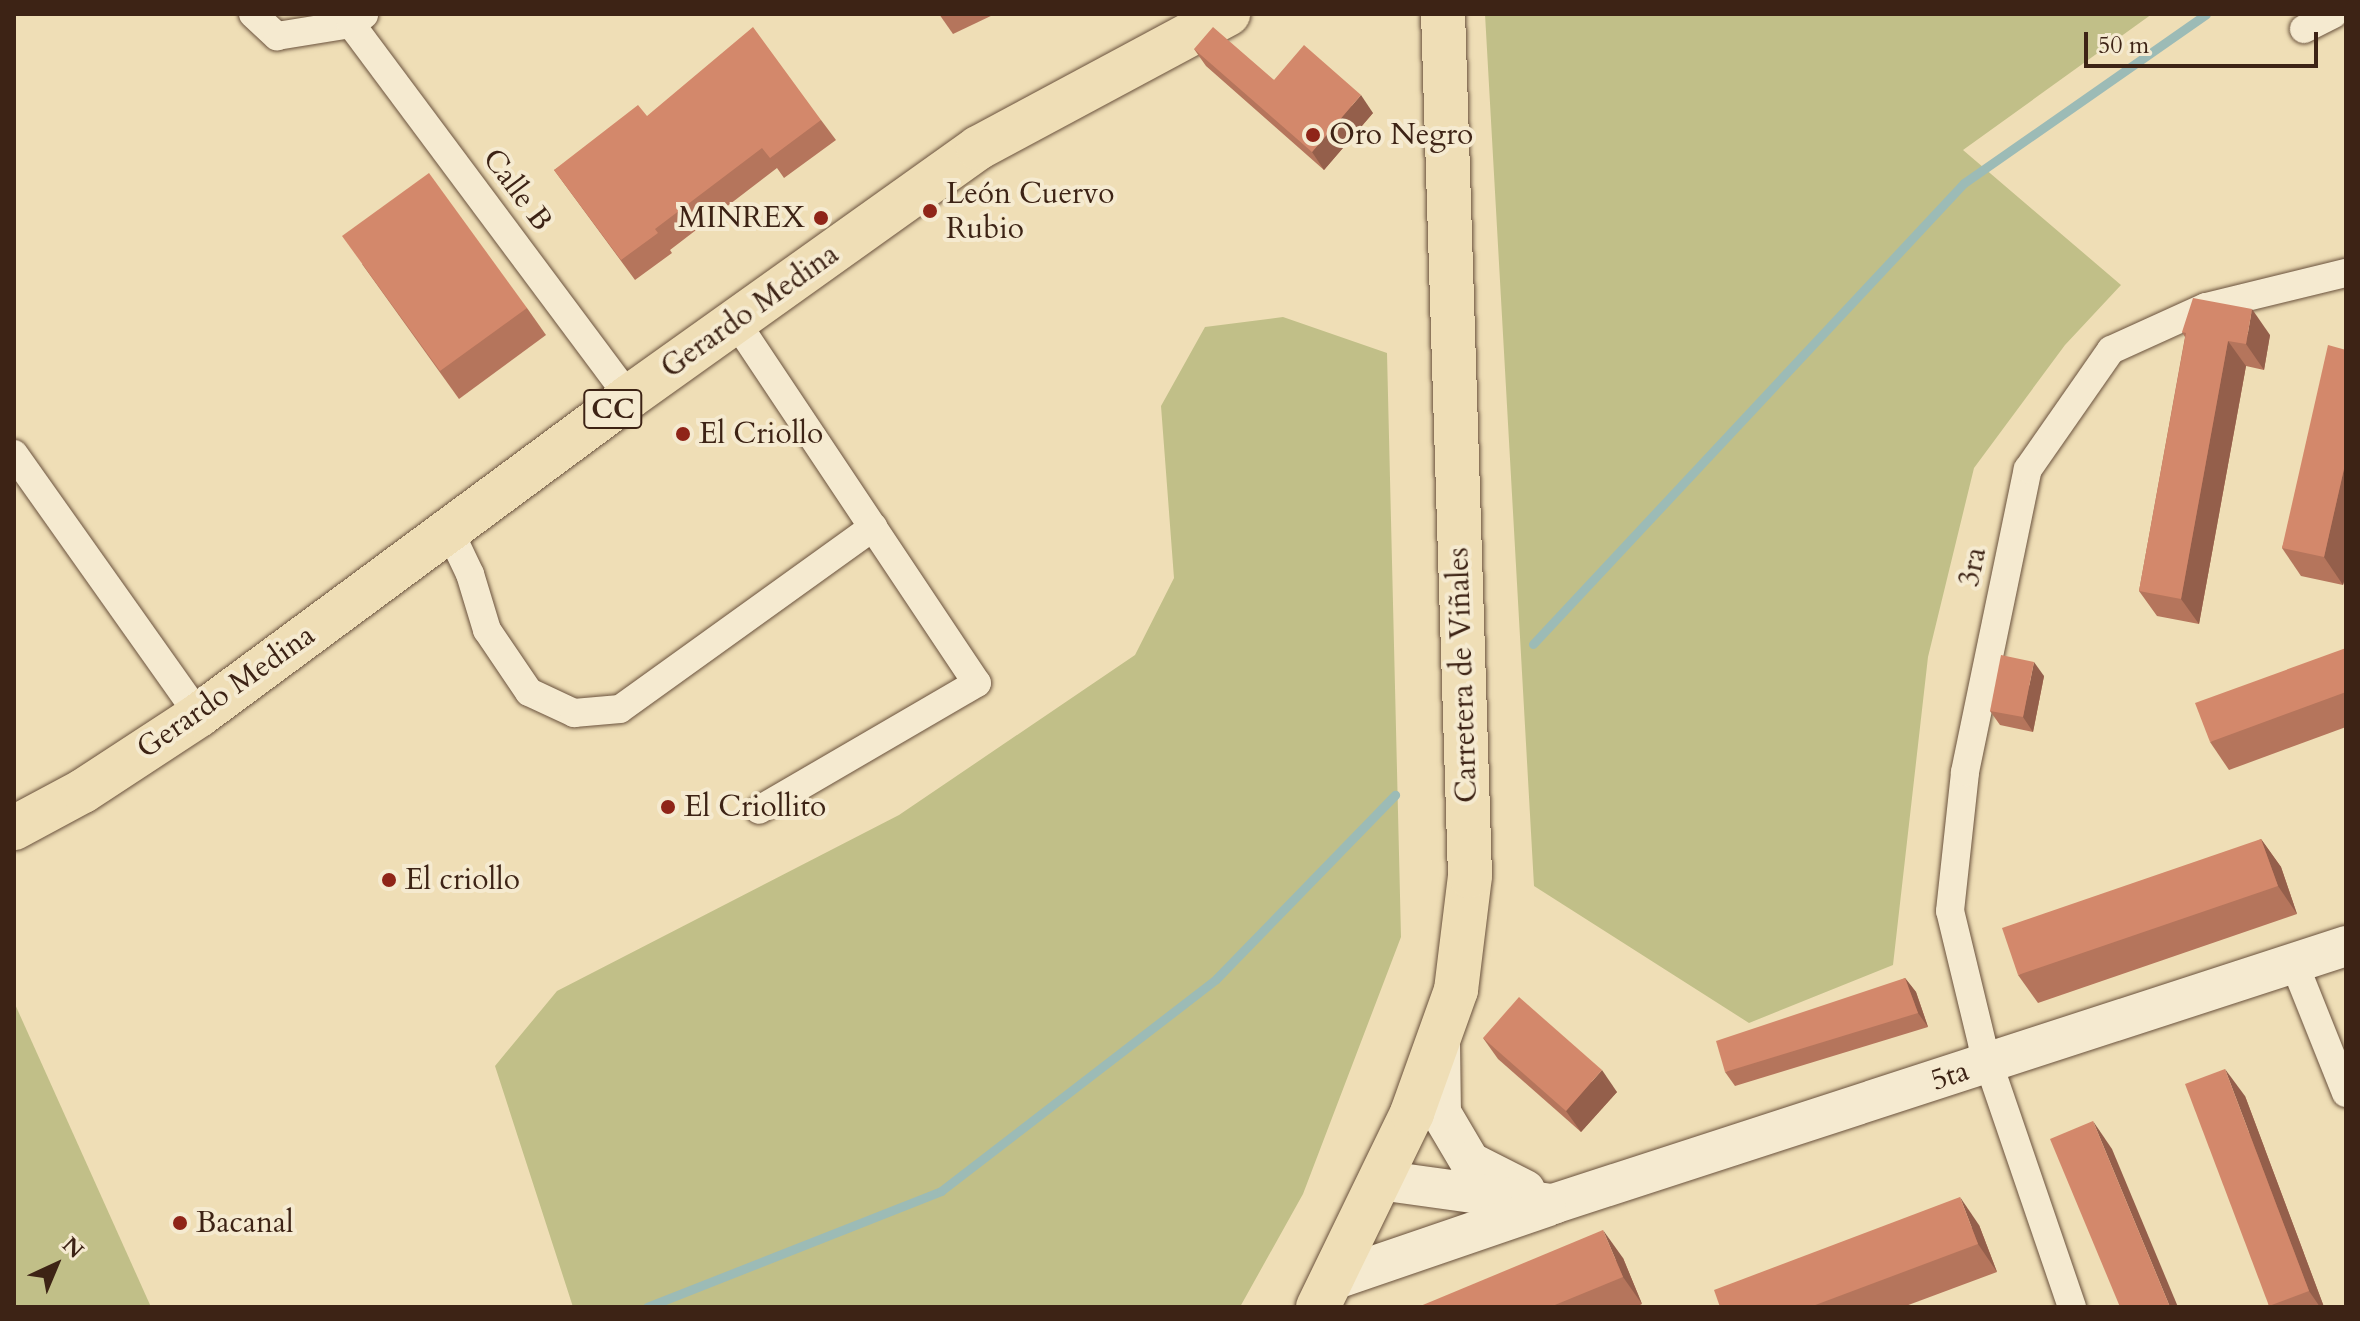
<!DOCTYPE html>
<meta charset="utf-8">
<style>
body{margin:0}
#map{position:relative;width:2360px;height:1321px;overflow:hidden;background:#efdeb6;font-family:Cardo,serif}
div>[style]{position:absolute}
.green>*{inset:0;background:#c1bf88}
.stream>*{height:9px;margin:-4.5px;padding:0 4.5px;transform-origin:4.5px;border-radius:4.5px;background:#9cbbb6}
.roads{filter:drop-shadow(0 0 2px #6a523d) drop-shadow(0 0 2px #6a523d)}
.street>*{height:28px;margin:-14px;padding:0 14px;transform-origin:14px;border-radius:14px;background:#f5ead0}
.secondary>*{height:40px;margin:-20px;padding:0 20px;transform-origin:20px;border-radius:20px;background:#f5ead0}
.primary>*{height:44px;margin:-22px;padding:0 22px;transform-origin:22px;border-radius:22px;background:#efdeb6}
.wall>*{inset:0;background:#b5755c}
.shaded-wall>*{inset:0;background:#945f4b}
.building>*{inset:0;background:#d3886b}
.dots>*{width:22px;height:22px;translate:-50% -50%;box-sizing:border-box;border:4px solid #f5ead0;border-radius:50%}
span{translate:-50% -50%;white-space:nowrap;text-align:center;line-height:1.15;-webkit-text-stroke:8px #f5ead0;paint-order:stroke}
.shield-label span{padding:2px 6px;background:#f5ead0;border:2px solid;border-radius:6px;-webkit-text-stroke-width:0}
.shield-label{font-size:28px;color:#3d2315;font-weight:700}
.poi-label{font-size:30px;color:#3d2315}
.left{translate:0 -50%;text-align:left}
.right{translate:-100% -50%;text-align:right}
.street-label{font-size:30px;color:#3d2315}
.frame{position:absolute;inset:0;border:16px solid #3d2315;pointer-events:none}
.north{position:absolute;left:16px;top:1225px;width:80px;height:80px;-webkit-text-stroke:6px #f5ead0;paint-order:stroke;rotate:44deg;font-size:22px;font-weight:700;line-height:32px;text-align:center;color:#3d2315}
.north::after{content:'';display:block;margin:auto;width:28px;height:36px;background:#3d2315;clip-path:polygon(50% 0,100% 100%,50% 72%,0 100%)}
.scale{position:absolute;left:2084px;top:32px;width:234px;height:36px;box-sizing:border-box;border:4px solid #3d2315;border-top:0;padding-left:10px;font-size:24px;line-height:28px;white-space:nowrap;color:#3d2315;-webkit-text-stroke:6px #f5ead0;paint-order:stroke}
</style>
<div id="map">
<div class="green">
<div style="clip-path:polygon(1485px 14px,2152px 14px,1963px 150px,2121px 285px,2065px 345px,1974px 468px,1928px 657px,1893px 965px,1749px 1023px,1534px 886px)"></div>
<div style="clip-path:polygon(1283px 317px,1387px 353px,1401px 937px,1303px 1194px,1240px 1307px,573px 1307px,495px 1066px,557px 991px,899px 815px,1135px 655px,1174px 578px,1161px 406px,1205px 327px)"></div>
<div style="clip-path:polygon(14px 1002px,151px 1307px,14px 1307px)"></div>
</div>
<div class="stream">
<div style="left:1533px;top:644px;width:631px;rotate:-46.93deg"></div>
<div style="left:1964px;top:183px;width:295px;rotate:-34.9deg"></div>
<div style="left:647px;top:1307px;width:316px;rotate:-21.5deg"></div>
<div style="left:941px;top:1191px;width:347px;rotate:-37.6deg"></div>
<div style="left:1216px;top:979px;width:257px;rotate:-45.8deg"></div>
</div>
<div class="roads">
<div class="street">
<div style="left:253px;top:14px;width:33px;rotate:43deg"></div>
<div style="left:277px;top:36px;width:75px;rotate:-9.2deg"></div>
<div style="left:351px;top:24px;width:16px;rotate:-35deg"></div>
<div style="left:351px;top:24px;width:465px;rotate:53.3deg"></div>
<div style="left:2304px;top:29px;width:33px;rotate:-27deg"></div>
<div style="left:736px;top:322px;width:434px;rotate:56.3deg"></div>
<div style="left:977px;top:683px;width:252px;rotate:149.8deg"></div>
<div style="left:14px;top:454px;width:320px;rotate:54.7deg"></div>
<div style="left:449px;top:530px;width:49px;rotate:64.5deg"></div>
<div style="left:470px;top:574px;width:59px;rotate:73.1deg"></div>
<div style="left:487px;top:630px;width:75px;rotate:55.9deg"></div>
<div style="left:529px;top:692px;width:50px;rotate:25deg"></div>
<div style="left:574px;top:713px;width:46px;rotate:-5deg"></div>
<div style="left:620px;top:709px;width:312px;rotate:-35.7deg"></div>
<div style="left:2294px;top:963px;width:140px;rotate:68.2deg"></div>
<div style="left:2072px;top:1307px;width:275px;rotate:-108.9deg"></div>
<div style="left:1983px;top:1047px;width:140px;rotate:-103.6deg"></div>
<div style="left:1950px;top:911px;width:140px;rotate:-83.8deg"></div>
<div style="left:1965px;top:772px;width:309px;rotate:-78.3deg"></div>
<div style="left:2028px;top:469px;width:145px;rotate:-55.1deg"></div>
<div style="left:2111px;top:350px;width:104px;rotate:-24.4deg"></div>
<div style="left:2206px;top:307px;width:144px;rotate:-13.7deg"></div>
</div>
<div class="secondary">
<div style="left:1440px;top:1043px;width:70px;rotate:89.2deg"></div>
<div style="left:1441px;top:1113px;width:57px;rotate:59.4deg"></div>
<div style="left:1470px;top:1162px;width:62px;rotate:27deg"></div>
<div style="left:1379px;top:1180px;width:176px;rotate:7.9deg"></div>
<div style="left:1553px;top:1204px;width:834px;rotate:-18.02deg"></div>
<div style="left:1330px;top:1281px;width:228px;rotate:-18.9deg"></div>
</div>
<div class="primary">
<div style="left:14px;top:828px;width:78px;rotate:-28.2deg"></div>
<div style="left:83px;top:791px;width:139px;rotate:-33.2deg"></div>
<div style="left:199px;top:715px;width:535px;rotate:-36.48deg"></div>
<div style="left:629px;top:397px;width:429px;rotate:-35.5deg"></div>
<div style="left:978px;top:148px;width:284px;rotate:-28.2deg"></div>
<div style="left:1318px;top:1307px;width:216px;rotate:-64.1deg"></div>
<div style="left:1412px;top:1113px;width:131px;rotate:-70.3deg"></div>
<div style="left:1456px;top:990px;width:115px;rotate:-83deg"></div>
<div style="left:1470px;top:876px;width:862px;rotate:-91.79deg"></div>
</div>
</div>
<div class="wall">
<div style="clip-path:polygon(939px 14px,995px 14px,953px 34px)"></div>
<div style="clip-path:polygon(1194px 49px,1274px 80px,1373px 113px,1324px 170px,1206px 66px)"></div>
<div style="clip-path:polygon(647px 116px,821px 120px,836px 140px,784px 178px,777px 168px,670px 250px,672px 253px,635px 280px,554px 170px)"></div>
<div style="clip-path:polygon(362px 264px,527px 308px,546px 335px,459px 399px)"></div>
<div style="clip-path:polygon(2182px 332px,2270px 335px,2264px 370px,2246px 366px,2199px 624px,2157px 616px,2139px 591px,2185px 337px)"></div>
<div style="clip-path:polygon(2346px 350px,2346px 574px,2343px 585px,2301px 576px,2282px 548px)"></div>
<div style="clip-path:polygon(2346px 648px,2346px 727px,2229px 770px,2210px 742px)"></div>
<div style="clip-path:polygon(2044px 676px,2033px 732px,2000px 725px,1990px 711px)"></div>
<div style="clip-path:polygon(2261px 839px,2281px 867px,2297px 914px,2038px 1003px,2018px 975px)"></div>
<div style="clip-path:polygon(1905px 978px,1916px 992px,1928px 1027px,1735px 1086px,1725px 1072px)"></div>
<div style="clip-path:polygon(1483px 1038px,1617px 1092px,1581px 1132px,1498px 1059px)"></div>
<div style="clip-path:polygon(2245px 1096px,2324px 1307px,2270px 1307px,2269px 1306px)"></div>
<div style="clip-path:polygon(1979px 1225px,1997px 1272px,1903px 1307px,1720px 1307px)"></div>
<div style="clip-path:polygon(1623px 1258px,1642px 1304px,1636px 1307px,1418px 1307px)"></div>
</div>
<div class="shaded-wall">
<div style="clip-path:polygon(1361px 95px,1373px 113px,1324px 170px,1312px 152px)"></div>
<div style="clip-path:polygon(2252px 309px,2270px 335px,2264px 370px,2246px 344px)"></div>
<div style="clip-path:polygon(2228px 341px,2246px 366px,2199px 624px,2181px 599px)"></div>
<div style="clip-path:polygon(2346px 460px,2346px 574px,2343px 585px,2324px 557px)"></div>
<div style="clip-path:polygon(2034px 662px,2044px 676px,2033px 732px,2023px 717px)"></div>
<div style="clip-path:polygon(2261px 839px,2281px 867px,2297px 914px,2278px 886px)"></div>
<div style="clip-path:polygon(1905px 978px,1916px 992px,1928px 1027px,1918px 1013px)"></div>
<div style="clip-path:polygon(2225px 1069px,2245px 1096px,2324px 1307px,2320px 1307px,2309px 1291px)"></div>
<div style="clip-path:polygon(1602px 1070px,1617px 1092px,1581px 1132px,1566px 1111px)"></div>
<div style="clip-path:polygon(2093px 1121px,2112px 1149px,2178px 1307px,2170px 1307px)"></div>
<div style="clip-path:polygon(1960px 1197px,1979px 1225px,1997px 1272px,1978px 1244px)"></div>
<div style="clip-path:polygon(1603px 1230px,1623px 1258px,1642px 1304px,1623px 1277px)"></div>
</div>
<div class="building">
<div style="clip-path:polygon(753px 27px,821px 120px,770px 158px,762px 148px,655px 229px,658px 233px,621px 260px,554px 170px,638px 105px,647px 116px)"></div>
<div style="clip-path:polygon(1213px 27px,1274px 80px,1304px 45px,1361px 95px,1312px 152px,1194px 49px)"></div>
<div style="clip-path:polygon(429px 173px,527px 308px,440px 371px,342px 236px)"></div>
<div style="clip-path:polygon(2193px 298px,2252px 309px,2246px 344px,2228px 341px,2181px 599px,2139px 591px,2186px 333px,2182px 332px)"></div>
<div style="clip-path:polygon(2328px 345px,2346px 350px,2346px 460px,2324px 557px,2282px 548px)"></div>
<div style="clip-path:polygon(2346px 648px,2346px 692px,2210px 742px,2195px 703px)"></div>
<div style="clip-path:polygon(2001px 655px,2034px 662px,2023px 717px,1990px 711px)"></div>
<div style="clip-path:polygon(2261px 839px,2278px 886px,2018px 975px,2002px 928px)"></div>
<div style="clip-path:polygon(1905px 978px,1918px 1013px,1725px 1072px,1716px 1041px)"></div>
<div style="clip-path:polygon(1519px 997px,1602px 1070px,1566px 1111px,1483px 1038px)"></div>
<div style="clip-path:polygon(2225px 1069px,2309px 1291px,2269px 1306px,2185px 1084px)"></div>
<div style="clip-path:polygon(2093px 1121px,2170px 1307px,2120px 1307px,2050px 1139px)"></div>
<div style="clip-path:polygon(1960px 1197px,1978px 1244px,1810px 1307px,1720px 1307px,1714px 1290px)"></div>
<div style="clip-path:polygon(1603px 1230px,1623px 1277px,1550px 1307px,1418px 1307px)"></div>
</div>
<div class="dots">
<div style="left:1313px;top:135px;background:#8f2418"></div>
<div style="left:930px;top:211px;background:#8f2418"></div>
<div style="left:821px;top:218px;background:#8f2418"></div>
<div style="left:683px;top:434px;background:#8f2418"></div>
<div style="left:668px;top:807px;background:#8f2418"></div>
<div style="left:389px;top:880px;background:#8f2418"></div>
<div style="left:180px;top:1223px;background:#8f2418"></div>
</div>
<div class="shield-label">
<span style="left:613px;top:409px">CC</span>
</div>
<div class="poi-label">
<span class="left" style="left:1329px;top:135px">Oro Negro</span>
<span class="left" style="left:946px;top:211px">León Cuervo<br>Rubio</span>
<span class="right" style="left:805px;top:218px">MINREX</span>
<span class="left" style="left:699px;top:434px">El Criollo</span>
<span class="left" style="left:684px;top:807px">El Criollito</span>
<span class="left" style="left:405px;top:880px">El criollo</span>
<span class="left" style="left:196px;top:1223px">Bacanal</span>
</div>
<div class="street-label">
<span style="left:517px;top:190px;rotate:53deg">Calle B</span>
<span style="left:750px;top:311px;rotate:-35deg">Gerardo Medina</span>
<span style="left:1973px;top:567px;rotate:-78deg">3ra</span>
<span style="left:1463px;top:675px;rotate:-92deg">Carretera de Viñales</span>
<span style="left:226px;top:692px;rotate:-35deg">Gerardo Medina</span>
<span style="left:1950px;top:1076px;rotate:-18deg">5ta</span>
</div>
<div class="frame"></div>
<div class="north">N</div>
<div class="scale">50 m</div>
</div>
